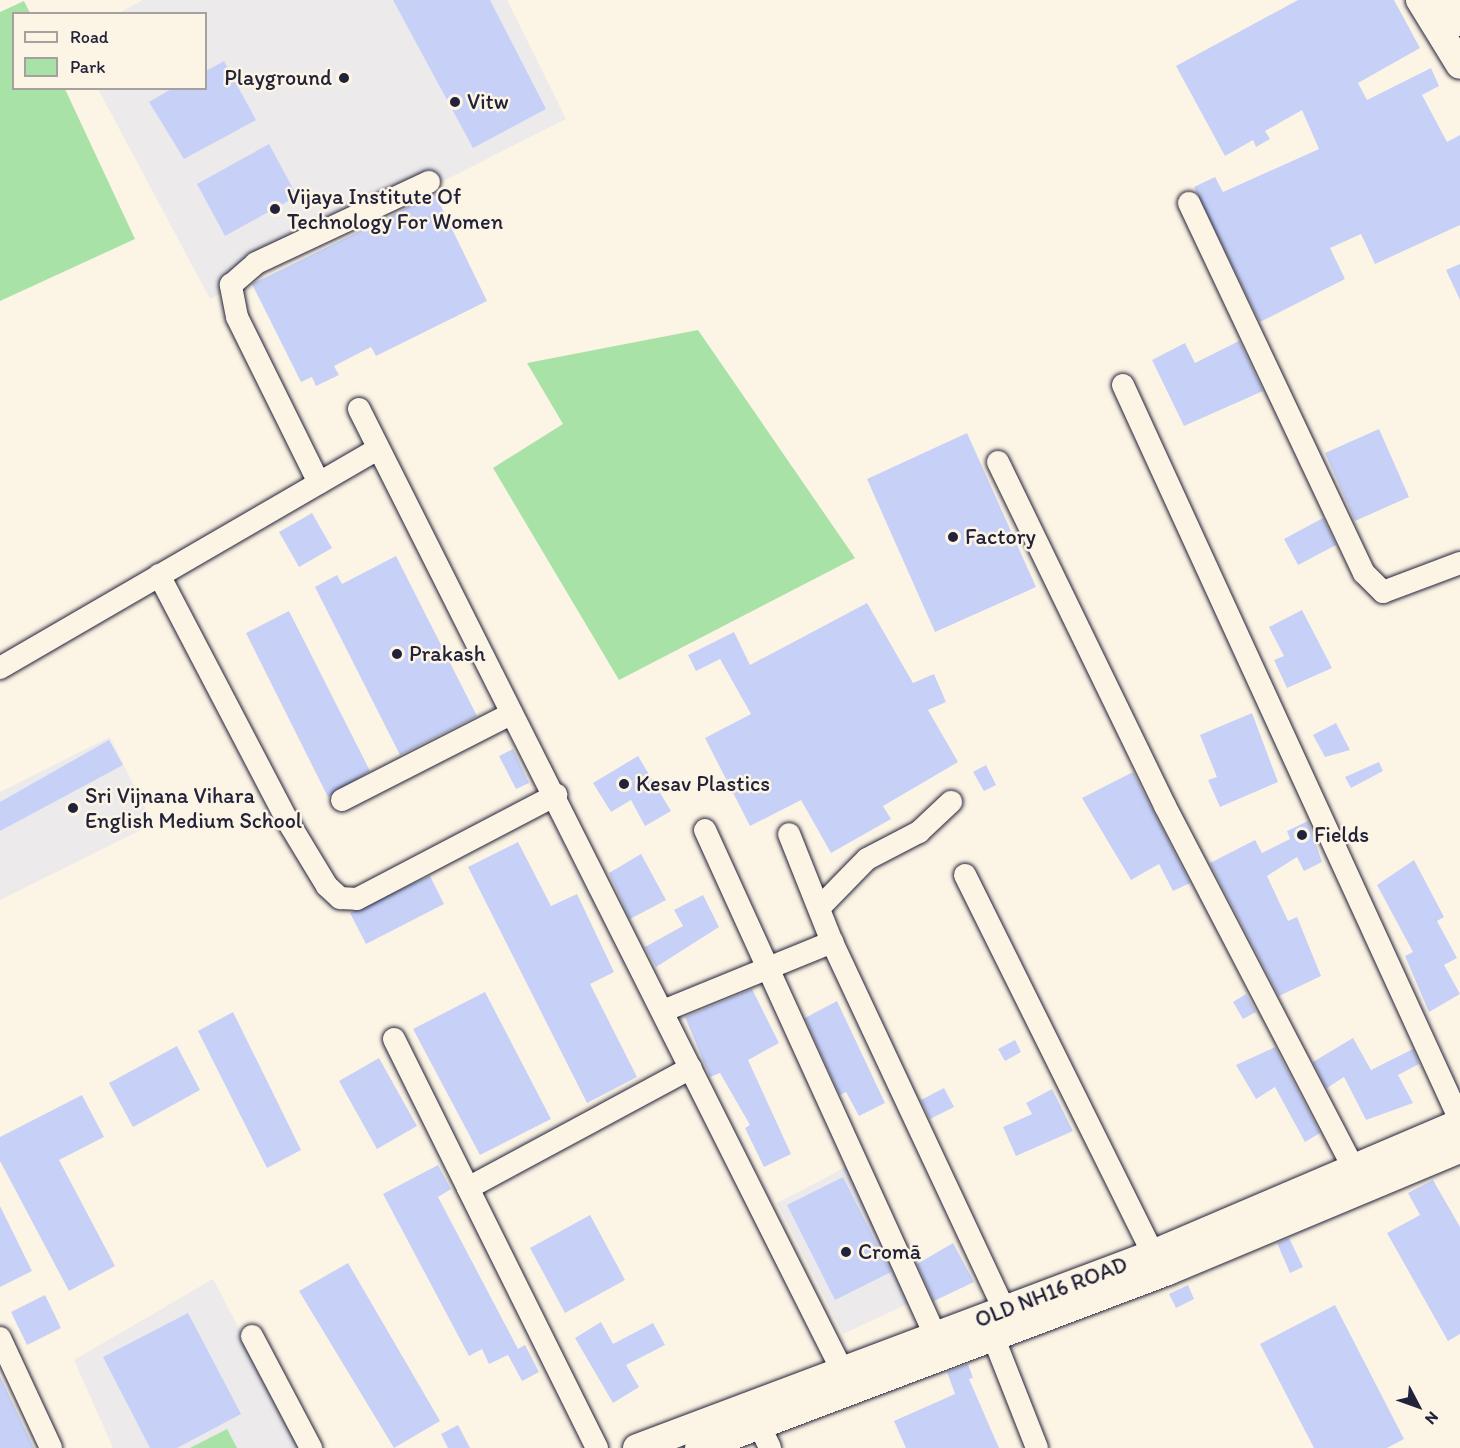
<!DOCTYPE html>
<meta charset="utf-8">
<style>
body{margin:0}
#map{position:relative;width:1460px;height:1448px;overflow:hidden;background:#fcf5e5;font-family:Itim,sans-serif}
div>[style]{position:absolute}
.built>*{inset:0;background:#eceaeb}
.green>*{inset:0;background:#a9e2a7}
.building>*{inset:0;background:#c7d1f8}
.roads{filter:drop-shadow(0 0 2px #22223b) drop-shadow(0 0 2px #22223b)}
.minor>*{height:22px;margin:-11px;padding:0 11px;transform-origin:11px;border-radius:11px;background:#fcf5e5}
.major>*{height:28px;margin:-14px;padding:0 14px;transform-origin:14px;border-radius:14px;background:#fcf5e5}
.dots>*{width:16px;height:16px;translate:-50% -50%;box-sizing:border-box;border:3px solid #fcf5e5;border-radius:50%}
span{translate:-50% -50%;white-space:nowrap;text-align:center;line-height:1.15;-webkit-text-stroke:5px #fcf5e5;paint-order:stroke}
.poi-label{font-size:22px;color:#22223b}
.right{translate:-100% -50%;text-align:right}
.left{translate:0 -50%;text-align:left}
.street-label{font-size:22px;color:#22223b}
.legend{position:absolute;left:12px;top:12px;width:195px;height:78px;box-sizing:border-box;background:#fcf5e5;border:2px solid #a5a1a1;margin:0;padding:8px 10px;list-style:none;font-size:18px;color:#22223b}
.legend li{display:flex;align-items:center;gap:12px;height:30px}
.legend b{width:30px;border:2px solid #a5a1a1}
.north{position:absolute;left:1388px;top:1376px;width:60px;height:60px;-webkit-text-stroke:4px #fcf5e5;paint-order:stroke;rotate:131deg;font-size:16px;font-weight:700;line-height:24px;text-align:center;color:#22223b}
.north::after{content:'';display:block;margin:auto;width:21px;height:27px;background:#22223b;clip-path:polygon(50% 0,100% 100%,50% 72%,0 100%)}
</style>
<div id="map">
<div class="built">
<div style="clip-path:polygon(143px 0,507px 0,566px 119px,210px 299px,98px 89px,206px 88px,206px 14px,119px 13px)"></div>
<div style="clip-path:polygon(110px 737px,153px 824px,0 900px,0 792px)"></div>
<div style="clip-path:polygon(850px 1165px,914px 1301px,843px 1334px,777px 1203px)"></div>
<div style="clip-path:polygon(213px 1279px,302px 1448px,113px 1448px,74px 1360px)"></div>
</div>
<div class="green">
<div style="clip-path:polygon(24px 1px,30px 13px,14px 14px,14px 88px,65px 89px,135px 239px,0 301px,0 12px)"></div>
<div style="clip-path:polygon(698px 330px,855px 558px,619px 680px,493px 468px,563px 424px,527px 363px)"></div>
<div style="clip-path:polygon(227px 1429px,237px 1448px,190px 1448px)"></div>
</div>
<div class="building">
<div style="clip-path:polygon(393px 0,490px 0,546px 109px,473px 148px)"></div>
<div style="clip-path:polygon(1298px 0,1394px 0,1420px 48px,1358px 83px,1367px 100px,1431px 68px,1439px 86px,1422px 95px,1447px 142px,1460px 135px,1460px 225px,1375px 264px,1361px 234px,1330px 248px,1345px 279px,1260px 322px,1194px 187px,1215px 177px,1223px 192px,1319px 149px,1302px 110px,1265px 131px,1270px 139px,1256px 147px,1253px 140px,1225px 156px,1176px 66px)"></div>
<div style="clip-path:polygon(224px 61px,256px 120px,184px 159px,149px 102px,173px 88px,206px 88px,206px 71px)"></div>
<div style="clip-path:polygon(269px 144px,297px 196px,225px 236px,197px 184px)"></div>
<div style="clip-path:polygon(435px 194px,487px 301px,376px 356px,371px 347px,334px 366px,339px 375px,316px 386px,312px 377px,301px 382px,252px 284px)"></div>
<div style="clip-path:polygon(1460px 264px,1460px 300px,1446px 270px)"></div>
<div style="clip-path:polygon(1239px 341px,1263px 391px,1184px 426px,1152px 360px,1185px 343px,1195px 363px)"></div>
<div style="clip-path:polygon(1379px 429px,1409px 497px,1355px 521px,1325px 453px)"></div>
<div style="clip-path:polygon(967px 433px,1036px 587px,935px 632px,867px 479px)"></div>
<div style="clip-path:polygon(312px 513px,332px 548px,299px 567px,279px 532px)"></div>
<div style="clip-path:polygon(1323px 518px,1336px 545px,1298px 565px,1284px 539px)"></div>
<div style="clip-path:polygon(396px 556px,477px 716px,400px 755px,315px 587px,337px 575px,342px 584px)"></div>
<div style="clip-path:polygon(867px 603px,913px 683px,934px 674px,946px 702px,928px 710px,958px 762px,883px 806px,891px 819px,831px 853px,801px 800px,750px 826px,705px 738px,751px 714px,720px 659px,696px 671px,688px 655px,734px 632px,750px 665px)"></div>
<div style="clip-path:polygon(1302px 610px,1332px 668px,1287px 688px,1274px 660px,1284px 656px,1269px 627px)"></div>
<div style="clip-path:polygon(289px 611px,370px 771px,328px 797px,246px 633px)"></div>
<div style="clip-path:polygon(1252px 713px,1278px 782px,1220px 807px,1208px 780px,1217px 777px,1200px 735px)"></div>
<div style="clip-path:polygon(1336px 723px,1350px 750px,1325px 757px,1313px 735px)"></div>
<div style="clip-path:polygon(109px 740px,123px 765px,0 831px,0 802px)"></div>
<div style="clip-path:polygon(513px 749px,529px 783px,516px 789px,499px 756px)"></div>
<div style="clip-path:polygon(638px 756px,671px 811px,645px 826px,631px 800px,611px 812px,593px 783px)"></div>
<div style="clip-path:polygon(1379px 762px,1383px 771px,1351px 788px,1345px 777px)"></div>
<div style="clip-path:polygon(986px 765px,996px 785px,984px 791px,973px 772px)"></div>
<div style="clip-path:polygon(1133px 772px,1190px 883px,1173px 891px,1159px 864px,1131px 880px,1082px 798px)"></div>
<div style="clip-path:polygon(1308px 821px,1322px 862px,1304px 871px,1297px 857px,1267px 876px,1288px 921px,1297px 917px,1321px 976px,1279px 996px,1210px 863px,1255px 840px,1262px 853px,1290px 839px,1287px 831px)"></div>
<div style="clip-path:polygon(518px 842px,551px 906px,577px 894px,614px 972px,590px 984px,637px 1077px,587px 1103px,468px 867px)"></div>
<div style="clip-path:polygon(641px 854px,666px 900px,630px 919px,609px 873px)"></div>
<div style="clip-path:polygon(1414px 860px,1444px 917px,1437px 921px,1457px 958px,1444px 965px,1460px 994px,1429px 1012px,1405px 956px,1413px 952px,1377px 885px)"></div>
<div style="clip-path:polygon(430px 876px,444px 904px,366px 944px,350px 913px)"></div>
<div style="clip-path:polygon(703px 895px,719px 927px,656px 967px,645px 947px,683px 926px,674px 910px)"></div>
<div style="clip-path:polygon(752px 989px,779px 1043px,748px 1060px,791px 1154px,764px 1167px,745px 1128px,750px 1125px,720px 1073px,710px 1077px,685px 1017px)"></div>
<div style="clip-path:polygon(485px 992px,551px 1119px,480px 1155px,413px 1029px)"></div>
<div style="clip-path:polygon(1246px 994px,1256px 1012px,1243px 1019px,1233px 1002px)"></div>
<div style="clip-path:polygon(837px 1001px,885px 1103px,859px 1116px,846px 1092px,840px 1095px,805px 1018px)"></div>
<div style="clip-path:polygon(233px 1012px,301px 1150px,267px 1168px,198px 1031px)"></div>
<div style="clip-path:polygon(1353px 1038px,1371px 1070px,1413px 1049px,1419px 1064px,1398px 1075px,1413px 1103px,1366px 1120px,1344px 1077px,1327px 1088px,1313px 1062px)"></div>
<div style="clip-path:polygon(1015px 1040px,1021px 1052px,1005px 1061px,998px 1049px)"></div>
<div style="clip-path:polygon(177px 1046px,200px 1090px,133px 1127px,109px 1083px)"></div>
<div style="clip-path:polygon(1275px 1047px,1320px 1133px,1305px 1142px,1275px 1087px,1256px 1099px,1236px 1065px)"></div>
<div style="clip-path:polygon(379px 1058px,417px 1126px,377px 1149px,339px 1081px)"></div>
<div style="clip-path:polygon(944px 1088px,954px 1107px,930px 1119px,921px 1100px)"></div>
<div style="clip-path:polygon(1052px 1089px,1073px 1131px,1016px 1156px,1003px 1127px,1032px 1114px,1026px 1103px)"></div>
<div style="clip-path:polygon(82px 1095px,104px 1137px,59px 1160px,115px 1266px,69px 1291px,0 1161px,0 1137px)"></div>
<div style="clip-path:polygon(438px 1165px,451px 1189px,438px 1197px,518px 1349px,525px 1345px,539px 1372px,522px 1381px,508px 1355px,489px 1364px,482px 1349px,469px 1356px,383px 1194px)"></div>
<div style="clip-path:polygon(843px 1177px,891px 1272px,835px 1300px,787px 1205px)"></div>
<div style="clip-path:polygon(1433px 1180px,1460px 1227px,1460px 1334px,1448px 1341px,1387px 1233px,1420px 1215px,1408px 1193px)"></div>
<div style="clip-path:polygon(0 1206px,32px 1271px,0 1287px)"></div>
<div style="clip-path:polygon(590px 1215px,625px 1280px,565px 1313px,530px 1248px)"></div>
<div style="clip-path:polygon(1289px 1238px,1303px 1267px,1290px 1273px,1277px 1243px)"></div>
<div style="clip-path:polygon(953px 1243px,974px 1282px,934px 1301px,917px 1264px)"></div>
<div style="clip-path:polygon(348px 1263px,440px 1421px,394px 1448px,299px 1291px)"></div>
<div style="clip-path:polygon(1188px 1285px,1194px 1299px,1176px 1308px,1169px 1294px)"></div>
<div style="clip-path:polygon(45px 1295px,61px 1328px,27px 1345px,11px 1312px)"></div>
<div style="clip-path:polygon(1335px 1305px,1404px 1439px,1387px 1448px,1314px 1448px,1260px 1344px)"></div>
<div style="clip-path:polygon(188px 1313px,241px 1414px,177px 1448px,150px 1448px,103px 1357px)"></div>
<div style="clip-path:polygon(601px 1322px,613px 1344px,653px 1323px,665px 1345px,626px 1365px,639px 1387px,613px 1403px,575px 1338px)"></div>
<div style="clip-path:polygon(968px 1364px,973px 1378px,969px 1379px,999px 1448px,906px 1448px,894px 1421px,955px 1394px,947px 1372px)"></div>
<div style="clip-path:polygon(0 1376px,34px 1448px,0 1448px)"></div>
<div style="clip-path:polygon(458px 1425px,470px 1448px,448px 1448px,441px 1434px)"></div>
</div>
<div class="roads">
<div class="minor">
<div style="left:1189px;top:203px;width:409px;rotate:64.7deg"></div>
<div style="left:1364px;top:573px;width:27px;rotate:45deg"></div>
<div style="left:1383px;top:592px;width:82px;rotate:-20.6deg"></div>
<div style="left:1123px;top:385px;width:809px;rotate:65.37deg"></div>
<div style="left:359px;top:409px;width:1076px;rotate:63.32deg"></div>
<div style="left:998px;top:462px;width:382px;rotate:64.1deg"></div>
<div style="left:1165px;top:806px;width:409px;rotate:62.5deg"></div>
<div style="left:319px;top:483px;width:185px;rotate:-116.3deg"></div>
<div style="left:237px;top:317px;width:33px;rotate:-101deg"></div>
<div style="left:231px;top:285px;width:33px;rotate:-41deg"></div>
<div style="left:256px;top:263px;width:191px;rotate:-25.1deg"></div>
<div style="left:159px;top:575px;width:276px;rotate:62.4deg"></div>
<div style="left:287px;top:820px;width:77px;rotate:58.8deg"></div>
<div style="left:327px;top:886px;width:18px;rotate:43deg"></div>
<div style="left:340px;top:898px;width:17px;rotate:3deg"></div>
<div style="left:357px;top:899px;width:225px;rotate:-27.6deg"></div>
<div style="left:0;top:668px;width:437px;rotate:-30.1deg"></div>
<div style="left:342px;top:800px;width:190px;rotate:-27deg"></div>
<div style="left:705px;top:830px;width:555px;rotate:65.51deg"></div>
<div style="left:965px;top:875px;width:423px;rotate:63.6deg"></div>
<div style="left:820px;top:907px;width:67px;rotate:-45.6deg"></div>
<div style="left:867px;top:859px;width:59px;rotate:-27.4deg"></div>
<div style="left:919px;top:832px;width:44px;rotate:-43.2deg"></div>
<div style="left:832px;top:942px;width:405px;rotate:64.9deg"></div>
<div style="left:663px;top:1011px;width:183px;rotate:-22.2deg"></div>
<div style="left:832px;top:942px;width:116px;rotate:-111.7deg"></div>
<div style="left:394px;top:1039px;width:166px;rotate:63.6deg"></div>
<div style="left:987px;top:1321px;width:136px;rotate:68.5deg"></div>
<div style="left:252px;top:1336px;width:127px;rotate:62.2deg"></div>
<div style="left:0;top:1338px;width:121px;rotate:65.1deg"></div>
<div style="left:759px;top:1425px;width:25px;rotate:64deg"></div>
<div style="left:597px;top:1448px;width:290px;rotate:-116.4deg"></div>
<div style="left:468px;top:1188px;width:253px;rotate:-28.3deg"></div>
</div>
<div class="major">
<div style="left:1420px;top:0;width:76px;rotate:58.4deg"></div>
<div style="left:1446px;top:0;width:26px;rotate:58deg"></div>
<div style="left:637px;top:1448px;width:551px;rotate:-20.6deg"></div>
<div style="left:1153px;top:1254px;width:334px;rotate:-23.1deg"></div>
<div style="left:699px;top:1448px;width:501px;rotate:-20.68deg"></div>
<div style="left:1168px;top:1271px;width:316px;rotate:-22.7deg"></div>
</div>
</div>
<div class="dots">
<div style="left:344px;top:78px;background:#22223b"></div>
<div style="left:455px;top:102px;background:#22223b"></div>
<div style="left:275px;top:209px;background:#22223b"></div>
<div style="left:953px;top:537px;background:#22223b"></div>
<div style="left:397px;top:654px;background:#22223b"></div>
<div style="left:624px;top:784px;background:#22223b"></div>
<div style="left:73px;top:808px;background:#22223b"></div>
<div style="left:1302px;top:835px;background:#22223b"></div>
<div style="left:846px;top:1252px;background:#22223b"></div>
</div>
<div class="poi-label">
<span class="right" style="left:332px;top:78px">Playground</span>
<span class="left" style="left:467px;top:102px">Vitw</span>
<span class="left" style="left:287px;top:209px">Vijaya Institute Of<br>Technology For Women</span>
<span class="left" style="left:965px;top:537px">Factory</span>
<span class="left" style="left:409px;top:654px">Prakash</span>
<span class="left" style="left:636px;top:784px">Kesav Plastics</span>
<span class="left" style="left:85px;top:808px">Sri Vijnana Vihara<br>English Medium School</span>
<span class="left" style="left:1314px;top:835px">Fields</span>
<span class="left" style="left:858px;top:1252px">Cromā</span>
</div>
<div class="street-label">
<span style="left:1051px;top:1292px;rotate:-21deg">OLD NH16 ROAD</span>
</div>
<ul class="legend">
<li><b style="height:8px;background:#fcf5e5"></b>Road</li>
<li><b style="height:16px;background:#a9e2a7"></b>Park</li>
</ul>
<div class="north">N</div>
</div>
